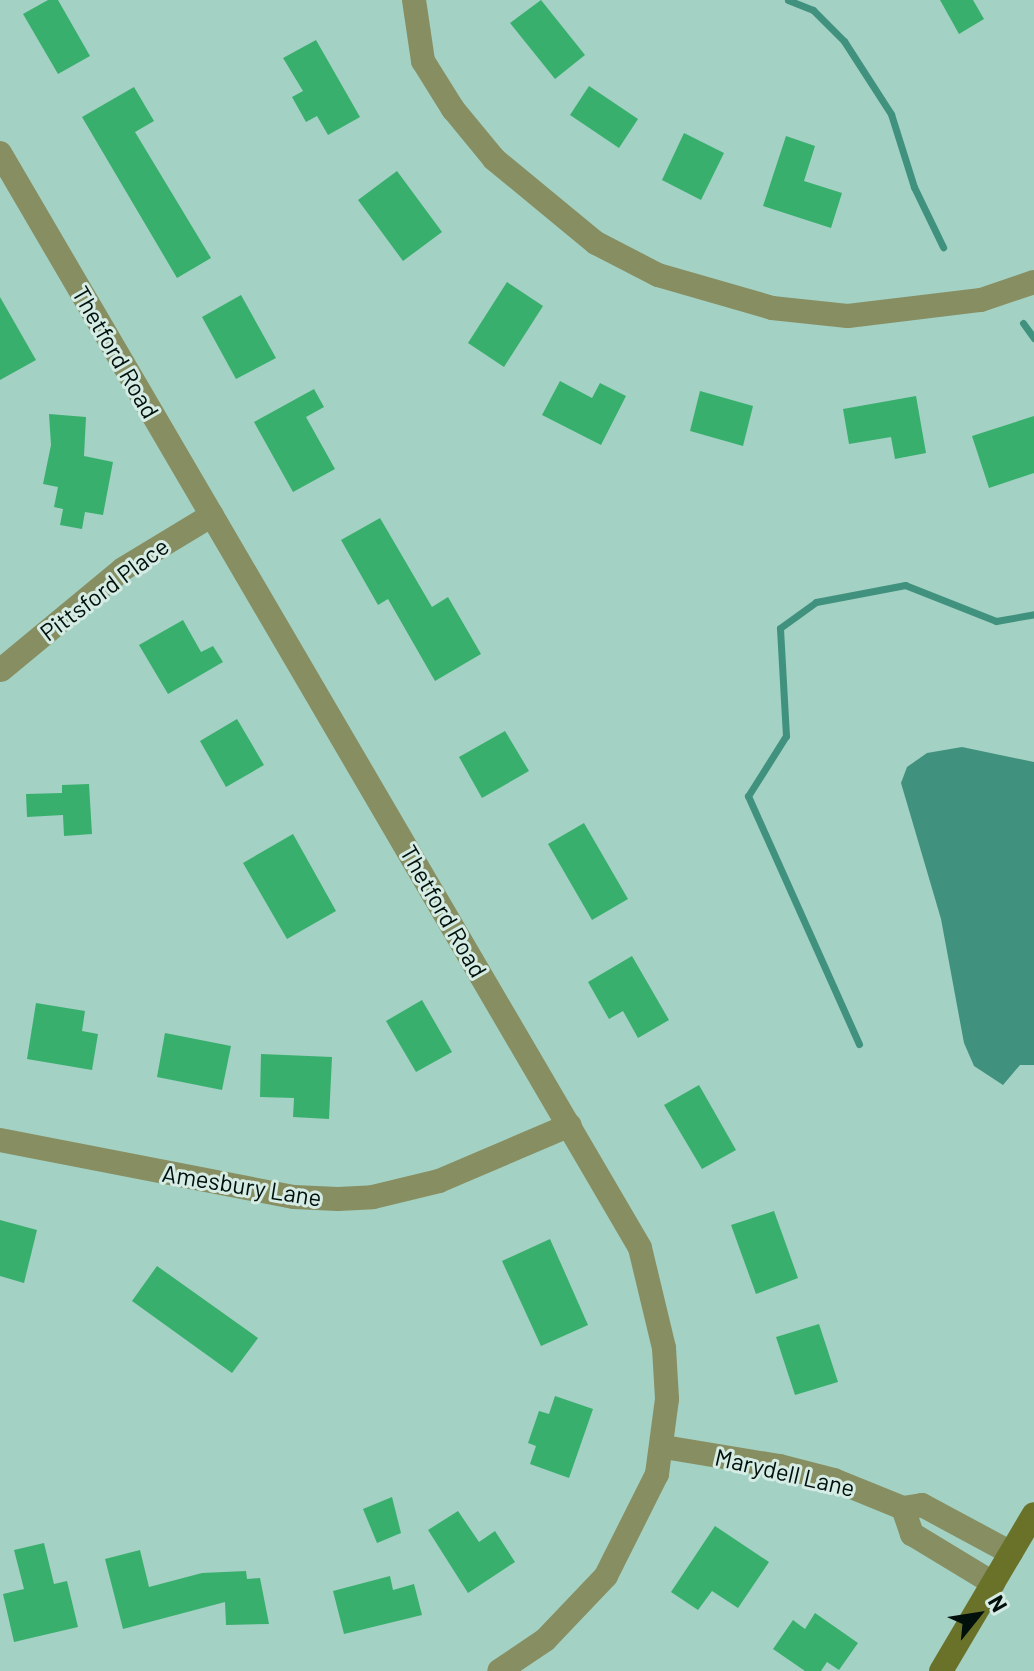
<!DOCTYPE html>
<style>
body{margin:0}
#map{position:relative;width:1034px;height:1671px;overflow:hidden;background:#a3d1c3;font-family:Barlow,sans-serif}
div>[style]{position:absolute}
.water>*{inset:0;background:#40927e}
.stream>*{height:7px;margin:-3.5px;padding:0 3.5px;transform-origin:3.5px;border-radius:3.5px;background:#40927e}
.building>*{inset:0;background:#39af6e}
.street>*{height:24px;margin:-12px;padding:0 12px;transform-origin:12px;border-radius:12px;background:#878e61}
.secondary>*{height:24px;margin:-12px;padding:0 12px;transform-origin:12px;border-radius:12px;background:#6a7229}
span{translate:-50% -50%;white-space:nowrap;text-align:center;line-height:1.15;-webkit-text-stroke:6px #d5ece5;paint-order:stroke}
.street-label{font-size:24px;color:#02100c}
.north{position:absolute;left:938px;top:1575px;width:80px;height:80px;-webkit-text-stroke:6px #d5ece5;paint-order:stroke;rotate:60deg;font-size:22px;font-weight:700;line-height:32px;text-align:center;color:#02100c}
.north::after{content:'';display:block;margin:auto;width:28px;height:36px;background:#02100c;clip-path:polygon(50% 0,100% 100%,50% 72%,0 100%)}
</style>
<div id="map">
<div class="water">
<div style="clip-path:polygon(962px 747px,1034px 762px,1034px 1065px,1020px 1065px,1003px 1085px,974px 1066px,964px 1043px,941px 919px,901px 783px,907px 767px,927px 753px)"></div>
</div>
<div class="stream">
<div style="left:788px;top:0;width:27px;rotate:22deg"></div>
<div style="left:813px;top:10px;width:44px;rotate:45deg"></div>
<div style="left:844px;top:41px;width:87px;rotate:57.2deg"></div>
<div style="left:891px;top:114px;width:77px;rotate:72.5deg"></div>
<div style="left:914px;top:187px;width:67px;rotate:64.2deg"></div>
<div style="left:1023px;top:323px;width:19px;rotate:54deg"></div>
<div style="left:859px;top:1044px;width:272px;rotate:-114.1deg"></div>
<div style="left:748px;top:796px;width:71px;rotate:-57.7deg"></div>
<div style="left:786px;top:736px;width:108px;rotate:-93.2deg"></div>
<div style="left:780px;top:628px;width:44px;rotate:-35.8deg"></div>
<div style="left:816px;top:602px;width:91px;rotate:-10.8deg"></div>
<div style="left:905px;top:585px;width:98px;rotate:21.6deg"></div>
<div style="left:996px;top:621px;width:39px;rotate:-10deg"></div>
</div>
<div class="building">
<div style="clip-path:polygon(48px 0,58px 0,90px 56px,58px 74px,23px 14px)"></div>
<div style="clip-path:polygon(541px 0,585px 55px,555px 79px,510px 23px)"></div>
<div style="clip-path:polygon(940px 0,973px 0,984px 19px,959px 34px)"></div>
<div style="clip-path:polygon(316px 40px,360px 117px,328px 135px,317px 116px,306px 122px,292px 97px,303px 91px,283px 58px)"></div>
<div style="clip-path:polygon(589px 86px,638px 119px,619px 148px,570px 115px)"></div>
<div style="clip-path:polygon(134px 87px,154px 121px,135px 132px,211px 258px,177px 278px,82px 117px)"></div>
<div style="clip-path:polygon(684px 133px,724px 153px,701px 200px,662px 180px)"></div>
<div style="clip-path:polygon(786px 136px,815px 146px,804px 181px,842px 193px,831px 228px,763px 206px)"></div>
<div style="clip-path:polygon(397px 171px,442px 232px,403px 261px,358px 200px)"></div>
<div style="clip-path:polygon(507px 282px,543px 306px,504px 367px,468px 343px)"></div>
<div style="clip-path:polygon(241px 295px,276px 358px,236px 379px,202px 317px)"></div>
<div style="clip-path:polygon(0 297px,36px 360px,0 380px)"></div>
<div style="clip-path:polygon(560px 381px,592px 398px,600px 383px,626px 396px,601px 445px,542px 415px)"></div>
<div style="clip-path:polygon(314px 389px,324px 407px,306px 417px,335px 469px,293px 492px,254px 422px)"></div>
<div style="clip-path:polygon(700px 391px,753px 406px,743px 446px,690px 431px)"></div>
<div style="clip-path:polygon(916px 396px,926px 453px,895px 459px,891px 437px,849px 444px,843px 409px)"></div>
<div style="clip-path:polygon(49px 414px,86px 417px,84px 456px,113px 462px,103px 515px,85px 512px,82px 529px,60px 525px,63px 509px,54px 507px,58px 487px,43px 484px,51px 445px)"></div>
<div style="clip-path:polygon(1034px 416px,1034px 473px,989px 488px,972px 436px)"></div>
<div style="clip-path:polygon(380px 518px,432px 607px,448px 597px,481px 654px,435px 681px,388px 599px,378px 605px,341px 540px)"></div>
<div style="clip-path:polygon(183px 620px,201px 652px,213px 646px,223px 662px,168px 694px,139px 645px)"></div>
<div style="clip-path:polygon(237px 719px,264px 765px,226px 787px,200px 741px)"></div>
<div style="clip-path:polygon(505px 731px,529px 771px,482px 798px,459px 757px)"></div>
<div style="clip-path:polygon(89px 784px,92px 834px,64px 836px,63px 815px,27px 817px,26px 794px,62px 793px,62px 785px)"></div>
<div style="clip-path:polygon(584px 823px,628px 899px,592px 920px,548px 844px)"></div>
<div style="clip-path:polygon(293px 834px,336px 911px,287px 939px,243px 863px)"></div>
<div style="clip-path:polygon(632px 956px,669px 1020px,638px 1038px,623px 1011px,609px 1019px,588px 982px)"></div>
<div style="clip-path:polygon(422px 1000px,452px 1052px,416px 1072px,386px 1021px)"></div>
<div style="clip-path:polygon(36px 1003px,85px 1011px,82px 1031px,98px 1034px,92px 1070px,27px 1059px)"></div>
<div style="clip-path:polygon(165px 1033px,231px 1046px,222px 1090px,157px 1077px)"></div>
<div style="clip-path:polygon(261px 1054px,332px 1057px,329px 1119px,293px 1117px,294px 1098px,260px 1097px)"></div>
<div style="clip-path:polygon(699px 1085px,736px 1150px,702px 1169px,664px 1105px)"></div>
<div style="clip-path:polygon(774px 1211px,798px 1278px,756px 1294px,731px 1225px)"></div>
<div style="clip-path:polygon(0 1220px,37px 1230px,24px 1283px,0 1276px)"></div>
<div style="clip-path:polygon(550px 1239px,588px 1325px,541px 1346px,502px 1261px)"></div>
<div style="clip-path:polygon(157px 1266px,258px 1338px,232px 1373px,132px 1301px)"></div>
<div style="clip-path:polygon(819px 1324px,838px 1382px,795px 1395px,776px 1337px)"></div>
<div style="clip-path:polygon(555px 1396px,593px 1409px,569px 1478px,530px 1464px,536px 1446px,528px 1443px,539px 1411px,549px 1414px)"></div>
<div style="clip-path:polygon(392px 1497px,401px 1533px,377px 1543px,363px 1509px)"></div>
<div style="clip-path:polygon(458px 1511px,479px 1542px,495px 1531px,515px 1562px,468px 1593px,428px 1530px)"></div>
<div style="clip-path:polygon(715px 1526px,769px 1562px,738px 1608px,712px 1591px,698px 1610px,671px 1592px)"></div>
<div style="clip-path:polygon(44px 1543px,54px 1584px,67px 1581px,78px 1627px,14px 1642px,3px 1594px,24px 1589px,14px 1550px)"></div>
<div style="clip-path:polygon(140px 1550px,149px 1587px,202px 1573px,246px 1571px,247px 1579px,260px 1578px,269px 1624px,226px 1625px,225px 1602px,123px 1629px,105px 1559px)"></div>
<div style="clip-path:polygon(390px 1576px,393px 1590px,414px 1584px,422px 1615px,344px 1634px,333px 1591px)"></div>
<div style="clip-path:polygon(815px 1613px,858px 1643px,839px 1670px,827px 1662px,821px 1671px,805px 1671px,773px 1649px,793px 1620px,805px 1629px)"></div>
</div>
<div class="street">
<div style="left:414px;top:0;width:62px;rotate:81.6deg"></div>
<div style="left:423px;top:61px;width:57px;rotate:58deg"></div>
<div style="left:453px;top:109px;width:65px;rotate:50.6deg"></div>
<div style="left:494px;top:159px;width:132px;rotate:39.5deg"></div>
<div style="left:596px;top:243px;width:70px;rotate:27.3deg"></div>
<div style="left:658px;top:275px;width:119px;rotate:16.1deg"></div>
<div style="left:772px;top:308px;width:76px;rotate:6deg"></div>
<div style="left:848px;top:316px;width:134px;rotate:-6.9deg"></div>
<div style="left:981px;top:300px;width:56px;rotate:-18.8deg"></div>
<div style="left:0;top:153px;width:1268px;rotate:59.69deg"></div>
<div style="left:640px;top:1248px;width:103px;rotate:76.5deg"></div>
<div style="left:664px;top:1348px;width:51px;rotate:86.6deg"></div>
<div style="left:667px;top:1399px;width:76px;rotate:97.6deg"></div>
<div style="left:657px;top:1474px;width:114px;rotate:116.6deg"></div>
<div style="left:606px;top:1576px;width:88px;rotate:133.6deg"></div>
<div style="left:545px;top:1640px;width:55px;rotate:146deg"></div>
<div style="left:1px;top:670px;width:158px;rotate:-39.6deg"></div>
<div style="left:123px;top:569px;width:104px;rotate:-31.2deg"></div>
<div style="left:0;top:1140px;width:299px;rotate:11deg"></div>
<div style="left:294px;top:1197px;width:44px;rotate:2.6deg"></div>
<div style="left:338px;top:1199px;width:35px;rotate:-3deg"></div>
<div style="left:373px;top:1197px;width:68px;rotate:-13.6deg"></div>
<div style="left:439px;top:1181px;width:142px;rotate:-23.1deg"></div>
<div style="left:664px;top:1447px;width:117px;rotate:9.4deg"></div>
<div style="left:779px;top:1466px;width:57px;rotate:14.3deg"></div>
<div style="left:834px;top:1480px;width:74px;rotate:22.1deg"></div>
<div style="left:903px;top:1508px;width:19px;rotate:-9deg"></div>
<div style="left:922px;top:1505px;width:101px;rotate:28.3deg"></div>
<div style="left:903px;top:1508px;width:28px;rotate:71deg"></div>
<div style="left:912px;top:1534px;width:95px;rotate:31.2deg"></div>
</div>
<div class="secondary">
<div style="left:941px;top:1671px;width:182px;rotate:-59.4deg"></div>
</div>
<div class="street-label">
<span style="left:116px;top:352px;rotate:60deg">Thetford Road</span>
<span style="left:104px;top:589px;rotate:-37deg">Pittsford Place</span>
<span style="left:444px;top:911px;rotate:60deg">Thetford Road</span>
<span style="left:242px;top:1185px;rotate:9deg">Amesbury Lane</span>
<span style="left:785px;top:1472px;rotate:13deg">Marydell Lane</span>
</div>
<div class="north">N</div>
</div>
